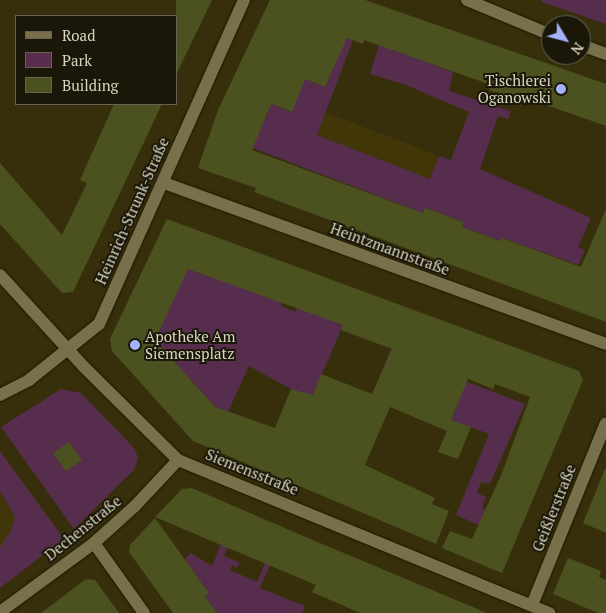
<!DOCTYPE html>
<meta charset="utf-8">
<style>
body{margin:0}
#map{position:relative;width:606px;height:613px;overflow:hidden;background:#372f0b;font-family:"PT Serif",serif}
div>[style]{position:absolute}
.built>*{inset:0;background:#403607}
.green>*{inset:0;background:#562d4d}
.building>*{inset:0;background:#4b521f}
.roads{filter:drop-shadow(0 0 1px #1d1700) drop-shadow(0 0 1px #1d1700)}
.street>*{height:12px;margin:-6px;padding:0 6px;transform-origin:6px;border-radius:6px;background:#786f4b}
.dots>*{width:14px;height:14px;translate:-50% -50%;box-sizing:border-box;border:2px solid #1b1708;border-radius:50%}
span{translate:-50% -50%;white-space:nowrap;text-align:center;line-height:1.15;-webkit-text-stroke:4px #1b1708;paint-order:stroke}
.poi-label{font-size:15px;color:#d8d4c1}
.right{translate:-100% -50%;text-align:right}
.left{translate:0 -50%;text-align:left}
.street-label{font-size:15px;color:#d8d4c1}
.legend{position:absolute;left:15px;top:15px;width:162px;height:90px;box-sizing:border-box;background:#1b1708;border:1px solid #676352;margin:0;padding:6px 9px;list-style:none;font-size:15px;color:#d8d4c1}
.legend li{display:flex;align-items:center;gap:10px;height:25px}
.legend b{width:25px;border:1px solid #676352}
.north{position:absolute;left:541px;top:15px;width:50px;height:50px;box-sizing:border-box;background:#1b1708;border:1px solid #676352;border-radius:50%;rotate:127deg;font-size:14px;font-weight:700;line-height:20px;text-align:center;color:#d8d4c1}
.north::after{content:'';display:block;margin:auto;width:18px;height:22px;background:#a4b2fc;clip-path:polygon(50% 0,100% 100%,50% 72%,0 100%)}
</style>
<div id="map">
<div class="built">
<div style="clip-path:polygon(325px 112px,439px 156px,430px 179px,316px 135px)"></div>
<div style="clip-path:polygon(0 463px,57px 541px,0 580px)"></div>
</div>
<div class="green">
<div style="clip-path:polygon(541px 0,606px 0,606px 24px,542px 2px)"></div>
<div style="clip-path:polygon(331px 33px,353px 40px,317px 135px,430px 179px,439px 156px,451px 160px,469px 112px,406px 85px,370px 74px,379px 45px,453px 72px,449px 91px,511px 111px,508px 119px,498px 116px,480px 169px,591px 218px,578px 247px,585px 250px,578px 265px,502px 238px,500px 241px,462px 227px,464px 222px,426px 208px,423px 213px,250px 147px,268px 113px,264px 111px,275px 100px,277px 107px,292px 112px,297px 98px,272px 88px,281px 69px,325px 87px,334px 67px)"></div>
<div style="clip-path:polygon(187px 265px,205px 275px,282px 301px,281px 306px,295px 312px,297px 307px,343px 325px,313px 395px,291px 389px,249px 366px,227px 414px,215px 407px,154px 339px)"></div>
<div style="clip-path:polygon(391px 349px,431px 364px,430px 368px,525px 404px,490px 484px,481px 482px,477px 493px,486px 497px,482px 508px,503px 517px,495px 532px,456px 515px,489px 434px,451px 420px,456px 409px,379px 378px)"></div>
<div style="clip-path:polygon(61px 389px,81px 393px,135px 449px,138px 458px,134px 470px,74px 529px,1px 427px)"></div>
<div style="clip-path:polygon(0 451px,64px 539px,0 588px,0 547px,10px 532px,15px 517px,0 491px)"></div>
<div style="clip-path:polygon(221px 544px,228px 547px,224px 556px,240px 563px,237px 568px,232px 565px,230px 570px,257px 582px,265px 563px,270px 565px,260px 588px,305px 606px,302px 613px,217px 613px,205px 597px,209px 593px,185px 559px,191px 553px,212px 566px)"></div>
</div>
<div class="building">
<div style="clip-path:polygon(176px 0,212px 0,176px 75px)"></div>
<div style="clip-path:polygon(270px 0,365px 0,606px 84px,606px 126px,529px 99px,527px 103px,489px 90px,491px 85px,364px 40px,363px 44px,347px 38px,325px 87px,305px 79px,292px 112px,271px 104px,252px 150px,423px 213px,425px 208px,464px 222px,462px 227px,500px 241px,502px 238px,581px 267px,606px 209px,606px 322px,254px 192px,256px 188px,198px 168px,218px 110px)"></div>
<div style="clip-path:polygon(114px 104px,162px 104px,73px 292px,62px 293px,0 224px,0 163px,62px 235px,87px 183px,80px 180px)"></div>
<div style="clip-path:polygon(evenodd,167px 219px,579px 371px,583px 380px,502px 573px,442px 548px,450px 531px,472px 539px,502px 473px,530px 397px,495px 384px,493px 389px,468px 379px,451px 420px,471px 427px,458px 459px,438px 452px,447px 431px,390px 407px,365px 465px,435px 498px,432px 504px,449px 511px,436px 544px,193px 441px,112px 351px,110px 339px,167px 219px,188px 269px,343px 325px,341px 330px,392px 349px,372px 394px,321px 374px,313px 395px,291px 389px,275px 428px,215px 407px,155px 340px,188px 269px)"></div>
<div style="clip-path:polygon(69px 442px,82px 460px,66px 471px,53px 453px)"></div>
<div style="clip-path:polygon(605px 469px,606px 469px,606px 533px,583px 523px)"></div>
<div style="clip-path:polygon(192px 488px,308px 538px,487px 613px,360px 613px,312px 592px,316px 585px,155px 517px,182px 489px)"></div>
<div style="clip-path:polygon(155px 518px,209px 593px,205px 597px,217px 613px,173px 613px,129px 552px,130px 545px)"></div>
<div style="clip-path:polygon(568px 558px,601px 571px,599px 577px,606px 580px,606px 613px,598px 613px,553px 594px)"></div>
<div style="clip-path:polygon(86px 579px,95px 580px,119px 613px,41px 613px)"></div>
</div>
<div class="roads">
<div class="street">
<div style="left:467px;top:0;width:91px;rotate:22.6deg"></div>
<div style="left:581px;top:45px;width:27px;rotate:20deg"></div>
<div style="left:164px;top:183px;width:470px;rotate:20deg"></div>
<div style="left:0;top:275px;width:123px;rotate:47.6deg"></div>
<div style="left:83px;top:366px;width:134px;rotate:44.7deg"></div>
<div style="left:178px;top:460px;width:402px;rotate:22.4deg"></div>
<div style="left:0;top:395px;width:33px;rotate:-27deg"></div>
<div style="left:29px;top:380px;width:90px;rotate:-38.7deg"></div>
<div style="left:99px;top:324px;width:355px;rotate:-65.9deg"></div>
<div style="left:94px;top:543px;width:86px;rotate:54.5deg"></div>
<div style="left:532px;top:605px;width:196px;rotate:-67.9deg"></div>
<div style="left:0;top:612px;width:117px;rotate:-36.3deg"></div>
<div style="left:94px;top:543px;width:55px;rotate:-42.1deg"></div>
<div style="left:135px;top:506px;width:63px;rotate:-46.9deg"></div>
</div>
</div>
<div class="dots">
<div style="left:561px;top:89px;background:#a4b2fc"></div>
<div style="left:135px;top:345px;background:#a4b2fc"></div>
</div>
<div class="poi-label">
<span class="right" style="left:551px;top:89px">Tischlerei<br>Oganowski</span>
<span class="left" style="left:145px;top:345px">Apotheke Am<br>Siemensplatz</span>
</div>
<div class="street-label">
<span style="left:132px;top:211px;rotate:-66deg">Heinrich-Strunk-Straße</span>
<span style="left:390px;top:249px;rotate:20deg">Heintzmannstraße</span>
<span style="left:252px;top:472px;rotate:22deg">Siemensstraße</span>
<span style="left:554px;top:508px;rotate:-68deg">Geißlerstraße</span>
<span style="left:83px;top:528px;rotate:-39deg">Dechenstraße</span>
</div>
<ul class="legend">
<li><b style="height:6px;background:#786f4b"></b>Road</li>
<li><b style="height:14px;background:#562d4d"></b>Park</li>
<li><b style="height:14px;background:#4b521f"></b>Building</li>
</ul>
<div class="north">N</div>
</div>
